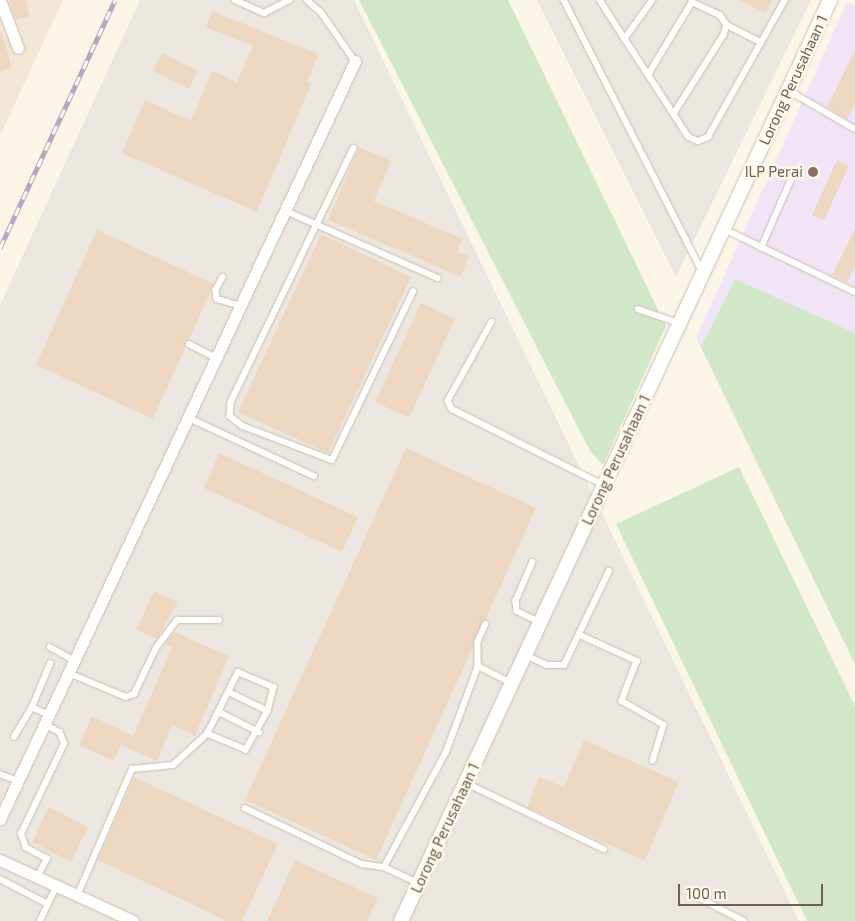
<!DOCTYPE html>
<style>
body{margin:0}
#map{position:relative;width:855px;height:921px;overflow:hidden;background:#faf5e7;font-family:"Exo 2",sans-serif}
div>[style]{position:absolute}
.residential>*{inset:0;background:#f2e7d6}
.industrial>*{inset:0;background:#ebe7e0}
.education>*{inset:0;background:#f2e4f7}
.green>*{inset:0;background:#d1e7c7}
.building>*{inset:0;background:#eed7c1}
.roads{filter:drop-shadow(0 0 1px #ccbdae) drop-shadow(0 0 1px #ccbdae)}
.service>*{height:5.5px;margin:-2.75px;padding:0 2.75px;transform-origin:2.75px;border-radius:2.75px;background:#fff}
.minor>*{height:11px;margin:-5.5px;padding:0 5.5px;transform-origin:5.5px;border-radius:5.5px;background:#fff}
.tertiary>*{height:14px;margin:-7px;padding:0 7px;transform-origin:7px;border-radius:7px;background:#fff}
.rail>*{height:5px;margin-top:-2.5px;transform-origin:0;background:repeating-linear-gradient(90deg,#fdf9ed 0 9px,#b9a6c3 0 18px);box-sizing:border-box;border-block:1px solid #b9a6c3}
.dots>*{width:14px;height:14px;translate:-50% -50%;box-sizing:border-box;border:2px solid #fdf9ed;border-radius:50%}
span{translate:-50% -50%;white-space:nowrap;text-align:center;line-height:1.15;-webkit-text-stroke:5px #fdf9ed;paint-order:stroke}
.street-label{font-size:15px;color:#725e4e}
.education-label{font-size:15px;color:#785e54}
.right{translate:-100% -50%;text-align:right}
.scale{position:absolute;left:678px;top:884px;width:145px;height:22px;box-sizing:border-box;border:2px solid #725e4e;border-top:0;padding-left:6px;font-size:15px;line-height:18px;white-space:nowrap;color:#725e4e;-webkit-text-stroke:4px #fdf9ed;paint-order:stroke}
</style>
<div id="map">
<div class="residential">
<div style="clip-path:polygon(0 0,63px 0,0 136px)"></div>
</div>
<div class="industrial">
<div style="clip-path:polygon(140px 0,354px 0,799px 921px,0 921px,0 305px)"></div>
<div style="clip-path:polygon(537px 0,811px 0,676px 277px)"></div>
</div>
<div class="education">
<div style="clip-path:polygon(847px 2px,855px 6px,855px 664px,696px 338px)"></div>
</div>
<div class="green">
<div style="clip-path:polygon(359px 0,508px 0,666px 326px,603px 465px,590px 451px)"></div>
<div style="clip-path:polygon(735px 279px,855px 333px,855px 664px,701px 347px)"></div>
<div style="clip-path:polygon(739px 467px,855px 706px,855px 921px,807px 921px,616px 524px)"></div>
</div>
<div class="building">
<div style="clip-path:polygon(9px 0,26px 0,30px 16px,16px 20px)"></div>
<div style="clip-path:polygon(738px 0,772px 0,766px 13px)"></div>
<div style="clip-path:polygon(212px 11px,318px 54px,307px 82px,311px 84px,257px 212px,122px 153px,145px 100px,191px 121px,212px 71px,237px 82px,253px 46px,206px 27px)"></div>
<div style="clip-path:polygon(2px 32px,12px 68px,0 71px,0 33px)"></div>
<div style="clip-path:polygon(855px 50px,855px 103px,847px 119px,827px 107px)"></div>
<div style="clip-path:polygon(162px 53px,198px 71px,189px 89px,153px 71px)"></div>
<div style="clip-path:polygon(359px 147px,391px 161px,374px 201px,463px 239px,457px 251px,469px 256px,461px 277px,328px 220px)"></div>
<div style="clip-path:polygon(837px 160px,849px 166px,824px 220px,812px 215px)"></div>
<div style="clip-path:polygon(855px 229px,855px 266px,847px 282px,832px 275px)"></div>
<div style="clip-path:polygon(97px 230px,214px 284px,153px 419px,36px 365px)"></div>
<div style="clip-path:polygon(321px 234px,411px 277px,328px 453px,238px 412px)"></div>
<div style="clip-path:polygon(421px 303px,455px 319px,409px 418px,375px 402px)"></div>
<div style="clip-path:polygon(406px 448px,536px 508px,376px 860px,245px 800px)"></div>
<div style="clip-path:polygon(219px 453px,358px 517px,342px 552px,204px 488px)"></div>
<div style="clip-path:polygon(154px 591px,178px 602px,157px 639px,136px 630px)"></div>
<div style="clip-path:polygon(174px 632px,229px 656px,195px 736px,172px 725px,157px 761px,121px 745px,113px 761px,79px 745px,92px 716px,133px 736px,172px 647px,165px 644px)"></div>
<div style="clip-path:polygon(584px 740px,679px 782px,645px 861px,527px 807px,539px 777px,564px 787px)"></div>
<div style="clip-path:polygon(134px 777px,278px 844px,242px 921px,227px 921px,98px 860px)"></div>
<div style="clip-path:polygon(49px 807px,88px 827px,71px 862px,32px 842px)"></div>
<div style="clip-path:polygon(295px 860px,378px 898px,367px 921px,267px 921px)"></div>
</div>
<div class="roads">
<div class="service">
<div style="left:235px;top:0;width:32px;rotate:24deg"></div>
<div style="left:264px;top:13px;width:29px;rotate:-27deg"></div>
<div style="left:307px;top:0;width:18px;rotate:41deg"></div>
<div style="left:321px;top:12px;width:60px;rotate:55.2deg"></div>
<div style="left:564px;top:0;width:304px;rotate:63deg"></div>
<div style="left:600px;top:0;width:46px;rotate:57.3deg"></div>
<div style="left:653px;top:0;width:48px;rotate:125.7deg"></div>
<div style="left:625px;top:39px;width:117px;rotate:56.9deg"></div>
<div style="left:689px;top:137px;width:10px;rotate:24deg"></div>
<div style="left:698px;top:141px;width:11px;rotate:-22deg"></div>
<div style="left:708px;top:137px;width:157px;rotate:-60.7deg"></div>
<div style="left:727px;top:25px;width:38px;rotate:27deg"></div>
<div style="left:648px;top:75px;width:85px;rotate:-58.9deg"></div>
<div style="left:692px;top:2px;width:31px;rotate:25deg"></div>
<div style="left:720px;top:15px;width:12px;rotate:55deg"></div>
<div style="left:727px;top:25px;width:10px;rotate:107deg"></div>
<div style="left:724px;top:35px;width:93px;rotate:122.3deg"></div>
<div style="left:788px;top:90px;width:78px;rotate:30.2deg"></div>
<div style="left:354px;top:148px;width:283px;rotate:115.8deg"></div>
<div style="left:231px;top:403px;width:13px;rotate:94deg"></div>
<div style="left:230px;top:416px;width:16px;rotate:38deg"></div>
<div style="left:243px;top:426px;width:95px;rotate:20.9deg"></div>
<div style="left:332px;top:460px;width:187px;rotate:-64.3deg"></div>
<div style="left:286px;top:211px;width:166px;rotate:23.8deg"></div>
<div style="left:724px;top:229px;width:145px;rotate:25.7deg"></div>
<div style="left:761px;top:248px;width:80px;rotate:-66.3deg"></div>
<div style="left:223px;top:277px;width:15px;rotate:118deg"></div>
<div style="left:216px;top:290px;width:9px;rotate:84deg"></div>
<div style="left:217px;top:299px;width:26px;rotate:16deg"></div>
<div style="left:638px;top:309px;width:43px;rotate:18.9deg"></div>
<div style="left:492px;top:322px;width:90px;rotate:119.1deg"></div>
<div style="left:448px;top:401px;width:9px;rotate:63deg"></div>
<div style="left:452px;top:409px;width:170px;rotate:26.6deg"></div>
<div style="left:189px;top:344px;width:31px;rotate:27deg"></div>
<div style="left:189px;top:418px;width:138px;rotate:24.9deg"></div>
<div style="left:533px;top:562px;width:43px;rotate:113.6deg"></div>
<div style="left:516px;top:601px;width:10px;rotate:84deg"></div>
<div style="left:517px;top:611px;width:25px;rotate:26deg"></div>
<div style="left:486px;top:624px;width:20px;rotate:114deg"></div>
<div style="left:478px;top:642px;width:24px;rotate:90deg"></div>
<div style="left:478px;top:666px;width:38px;rotate:27deg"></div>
<div style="left:580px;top:635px;width:63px;rotate:24.5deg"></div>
<div style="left:637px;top:661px;width:43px;rotate:110.6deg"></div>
<div style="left:622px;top:701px;width:48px;rotate:29.7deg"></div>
<div style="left:664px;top:725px;width:37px;rotate:107deg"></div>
<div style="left:50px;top:647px;width:29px;rotate:29deg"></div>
<div style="left:525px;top:655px;width:24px;rotate:24deg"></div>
<div style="left:547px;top:665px;width:17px"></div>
<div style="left:564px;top:665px;width:104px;rotate:-64.4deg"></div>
<div style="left:69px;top:673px;width:62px;rotate:22.8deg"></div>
<div style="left:126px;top:697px;width:9px;rotate:-21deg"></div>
<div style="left:134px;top:694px;width:51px;rotate:-64.4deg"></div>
<div style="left:156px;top:648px;width:35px;rotate:-53deg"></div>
<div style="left:177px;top:620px;width:42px"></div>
<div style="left:229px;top:692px;width:43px;rotate:26deg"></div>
<div style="left:32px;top:707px;width:47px;rotate:-67.3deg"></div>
<div style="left:219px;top:712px;width:45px;rotate:26.6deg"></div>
<div style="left:14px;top:737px;width:35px;rotate:-59deg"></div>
<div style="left:32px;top:707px;width:19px;rotate:25deg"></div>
<div style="left:0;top:774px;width:19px;rotate:21deg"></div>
<div style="left:466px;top:783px;width:153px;rotate:25.6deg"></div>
<div style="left:245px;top:808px;width:130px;rotate:25.6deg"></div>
<div style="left:362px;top:864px;width:22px;rotate:8deg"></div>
<div style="left:384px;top:867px;width:131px;rotate:-61.7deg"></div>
<div style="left:446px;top:752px;width:92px;rotate:-69.6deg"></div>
<div style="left:384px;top:867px;width:38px;rotate:25deg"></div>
<div style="left:37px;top:877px;width:21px;rotate:-61deg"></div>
<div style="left:47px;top:859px;width:24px;rotate:-152deg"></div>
<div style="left:26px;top:848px;width:15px;rotate:-110deg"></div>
<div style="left:21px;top:834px;width:100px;rotate:-64.5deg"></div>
<div style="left:64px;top:744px;width:12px;rotate:-110deg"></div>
<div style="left:60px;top:733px;width:18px;rotate:-151deg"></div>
<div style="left:0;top:879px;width:54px;rotate:27.5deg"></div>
<div style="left:694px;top:895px;width:56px;rotate:27.5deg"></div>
<div style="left:77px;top:896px;width:138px;rotate:-66.6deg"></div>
<div style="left:132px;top:769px;width:41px;rotate:-5.6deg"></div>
<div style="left:173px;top:765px;width:46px;rotate:-42.4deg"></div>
<div style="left:207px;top:734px;width:69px;rotate:-63.4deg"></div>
<div style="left:238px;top:672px;width:39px;rotate:23deg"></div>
<div style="left:274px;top:687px;width:25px;rotate:104deg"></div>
<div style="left:268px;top:711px;width:45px;rotate:119.4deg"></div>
<div style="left:246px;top:750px;width:42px;rotate:-157.7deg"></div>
<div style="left:40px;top:921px;width:38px;rotate:-65deg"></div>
</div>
<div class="minor">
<div style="left:0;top:0;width:51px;rotate:69.4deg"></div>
<div style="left:0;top:819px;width:837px;rotate:-64.9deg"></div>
<div style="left:0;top:860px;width:146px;rotate:24.6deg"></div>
</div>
<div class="tertiary">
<div style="left:401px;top:921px;width:1016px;rotate:-65.02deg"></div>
</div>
</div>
<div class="rail">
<div style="left:0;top:248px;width:273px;rotate:-65.1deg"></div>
</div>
<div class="dots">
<div style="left:813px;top:172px;background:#8d6e63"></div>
</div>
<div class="street-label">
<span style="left:793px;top:80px;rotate:-65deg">Lorong Perusahaan 1</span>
<span style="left:616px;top:460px;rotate:-65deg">Lorong Perusahaan 1</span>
<span style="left:445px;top:828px;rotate:-65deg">Lorong Perusahaan 1</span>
</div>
<div class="education-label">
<span class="right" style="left:803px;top:172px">ILP Perai</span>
</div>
<div class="scale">100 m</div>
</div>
